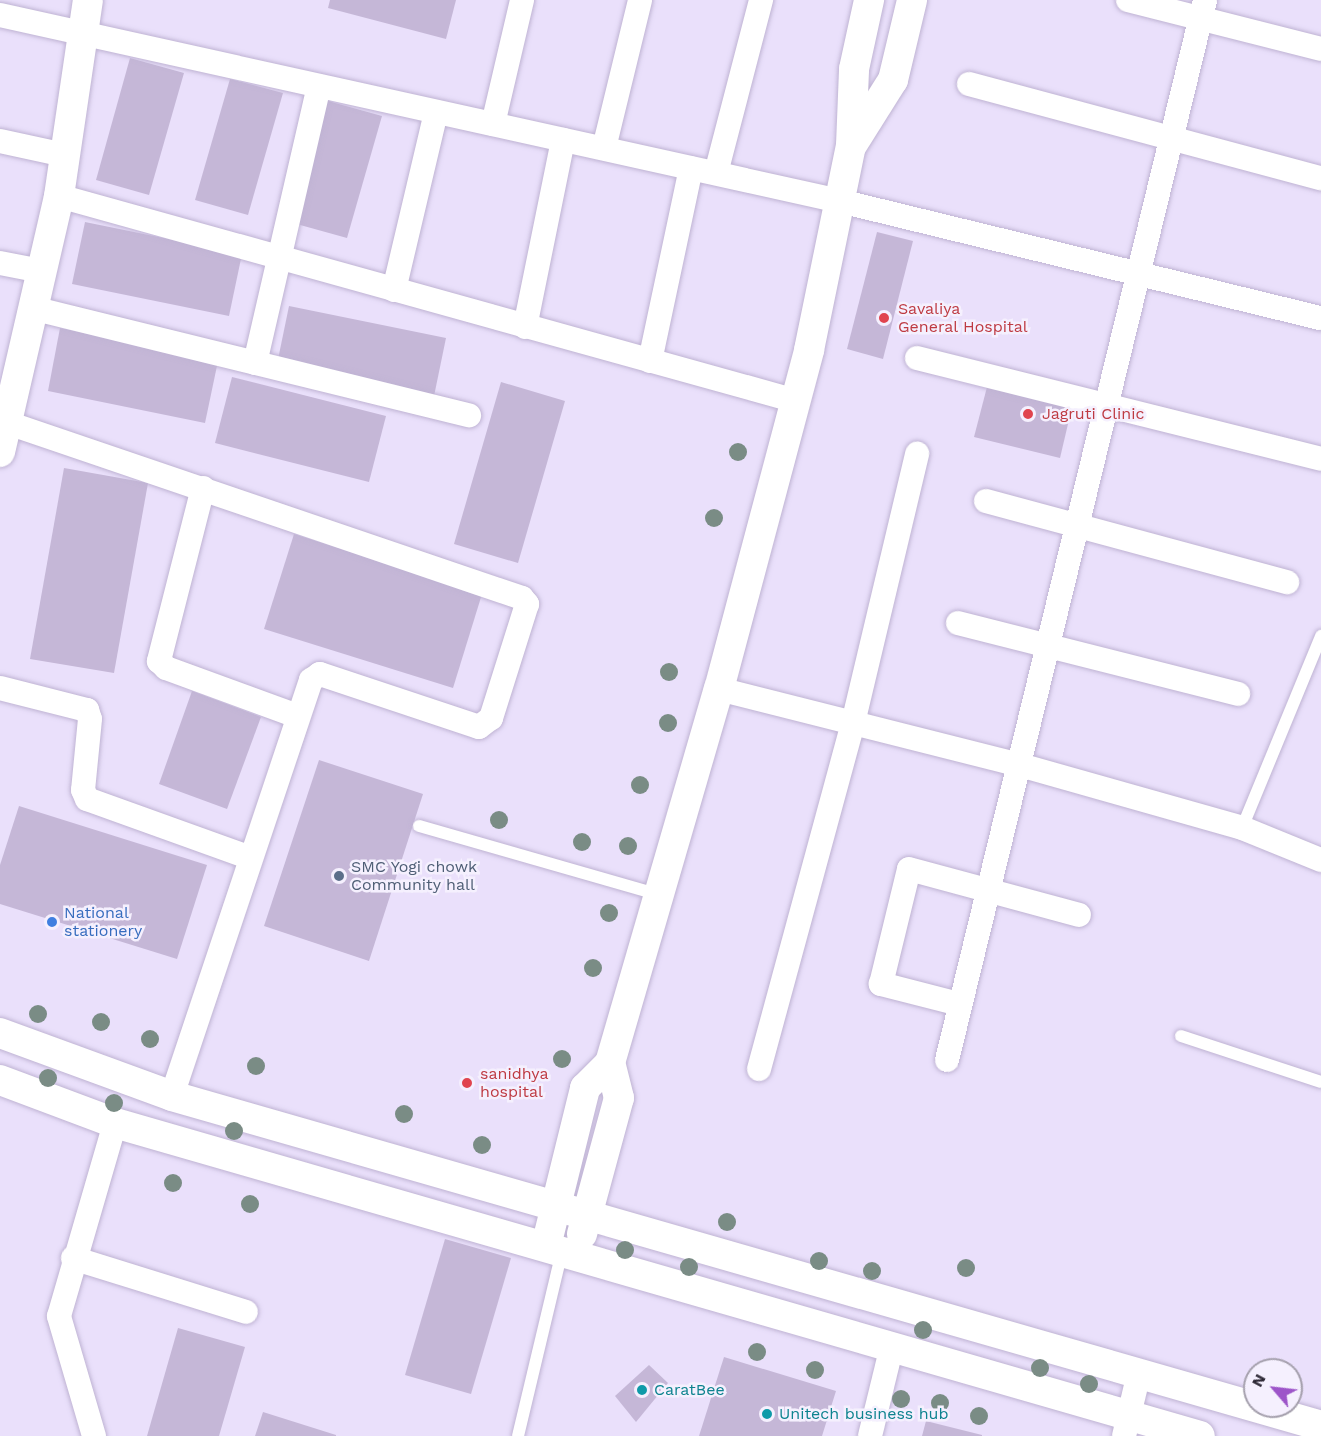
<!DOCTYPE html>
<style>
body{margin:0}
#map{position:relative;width:1321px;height:1436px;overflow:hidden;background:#eae0fb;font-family:"Work Sans",sans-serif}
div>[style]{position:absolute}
.building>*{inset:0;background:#c5b7d7}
.roads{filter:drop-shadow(0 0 2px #bfb3d3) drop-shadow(0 0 2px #bfb3d3)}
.service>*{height:12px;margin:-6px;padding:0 6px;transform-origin:6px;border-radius:6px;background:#fff}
.minor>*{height:24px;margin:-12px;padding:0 12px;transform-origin:12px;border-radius:12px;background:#fff}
.tertiary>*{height:30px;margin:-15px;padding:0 15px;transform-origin:15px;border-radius:15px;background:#fff}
.trees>*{width:18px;height:18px;margin:-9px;border-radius:50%;background:#7a8c85}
.dots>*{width:16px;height:16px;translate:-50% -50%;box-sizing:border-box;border:3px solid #f5f0fe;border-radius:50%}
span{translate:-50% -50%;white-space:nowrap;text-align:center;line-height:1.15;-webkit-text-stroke:5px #f5f0fe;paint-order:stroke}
.health-label{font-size:16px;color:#be3a42}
.left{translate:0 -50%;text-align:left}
.service-label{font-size:16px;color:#4e5e75}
.shop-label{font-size:16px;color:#366cbe}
.culture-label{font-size:16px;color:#0d838f}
.north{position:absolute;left:1243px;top:1358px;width:60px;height:60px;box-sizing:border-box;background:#f5f0fe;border:2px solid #a5a0ad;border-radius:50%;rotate:298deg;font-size:16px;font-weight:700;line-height:24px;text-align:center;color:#2c2734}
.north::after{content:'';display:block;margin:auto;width:21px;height:27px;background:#9d55c9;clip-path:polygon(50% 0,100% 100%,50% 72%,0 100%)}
</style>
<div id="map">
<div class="building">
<div style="clip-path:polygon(330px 0,456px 0,446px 39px,328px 8px)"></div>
<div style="clip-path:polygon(130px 58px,184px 73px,149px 195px,96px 180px)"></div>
<div style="clip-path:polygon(230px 79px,283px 93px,248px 215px,195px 200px)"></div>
<div style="clip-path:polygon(328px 101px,382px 116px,347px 238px,293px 223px)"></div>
<div style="clip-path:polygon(85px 222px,242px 254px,229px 316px,72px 284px)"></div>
<div style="clip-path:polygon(877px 232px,913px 241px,883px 359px,847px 349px)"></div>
<div style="clip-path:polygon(289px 306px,446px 338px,433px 401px,276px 369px)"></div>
<div style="clip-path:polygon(60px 328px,218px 361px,205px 423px,48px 391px)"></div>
<div style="clip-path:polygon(232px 377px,386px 416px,369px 482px,215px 443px)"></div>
<div style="clip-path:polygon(501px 382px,565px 401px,518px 563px,454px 544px)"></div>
<div style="clip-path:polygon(987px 387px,1072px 407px,1060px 458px,974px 437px)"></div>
<div style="clip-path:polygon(64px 468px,148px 483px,114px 673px,30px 659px)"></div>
<div style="clip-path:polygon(294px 534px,482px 594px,453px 688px,264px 629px)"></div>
<div style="clip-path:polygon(192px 691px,261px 717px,227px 809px,159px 784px)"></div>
<div style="clip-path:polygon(319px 760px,423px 794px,369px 961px,264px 926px)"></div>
<div style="clip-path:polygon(19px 806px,207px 865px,177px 959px,0 904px,0 865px)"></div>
<div style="clip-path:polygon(445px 1239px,511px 1258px,471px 1394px,405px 1375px)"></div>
<div style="clip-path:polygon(178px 1328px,245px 1347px,219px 1436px,147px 1436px)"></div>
<div style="clip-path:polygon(724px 1357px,836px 1391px,822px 1436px,699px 1436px)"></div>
<div style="clip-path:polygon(649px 1365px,668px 1383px,636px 1422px,615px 1396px)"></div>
<div style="clip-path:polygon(263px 1412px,336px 1435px,336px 1436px,255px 1436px)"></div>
<div style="clip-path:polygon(926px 1421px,982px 1435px,982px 1436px,922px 1436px)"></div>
</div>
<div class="roads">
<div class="service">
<div style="left:419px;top:826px;width:250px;rotate:16deg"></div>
<div style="left:1242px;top:828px;width:208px;rotate:-67.6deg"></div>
<div style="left:1181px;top:1036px;width:147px;rotate:18.2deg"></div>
<div style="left:518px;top:1436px;width:189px;rotate:-76.6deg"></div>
</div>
<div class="minor">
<div style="left:1128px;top:0;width:199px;rotate:14.2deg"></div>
<div style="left:0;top:15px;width:860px;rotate:12.49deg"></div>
<div style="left:840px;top:201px;width:495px;rotate:13.7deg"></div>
<div style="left:969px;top:84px;width:364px;rotate:15deg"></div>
<div style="left:493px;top:124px;width:127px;rotate:-76.8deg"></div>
<div style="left:0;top:141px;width:66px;rotate:12.3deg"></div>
<div style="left:604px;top:148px;width:152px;rotate:-76.3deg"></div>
<div style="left:716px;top:173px;width:179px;rotate:-75.4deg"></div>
<div style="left:59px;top:196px;width:765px;rotate:15.54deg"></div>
<div style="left:0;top:263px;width:42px;rotate:11deg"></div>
<div style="left:394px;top:290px;width:183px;rotate:-76.7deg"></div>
<div style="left:36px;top:309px;width:446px;rotate:13.8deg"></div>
<div style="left:525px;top:327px;width:191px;rotate:-78.5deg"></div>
<div style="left:917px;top:358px;width:416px;rotate:14deg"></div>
<div style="left:650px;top:361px;width:197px;rotate:-78deg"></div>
<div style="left:255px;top:363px;width:284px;rotate:-77deg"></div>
<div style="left:5px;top:422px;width:546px;rotate:18.8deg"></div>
<div style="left:522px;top:598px;width:8px;rotate:50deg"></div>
<div style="left:527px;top:604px;width:120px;rotate:107.5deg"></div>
<div style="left:491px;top:718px;width:15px;rotate:143deg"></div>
<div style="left:479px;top:727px;width:168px;rotate:-161.6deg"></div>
<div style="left:320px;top:674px;width:11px;rotate:146deg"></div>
<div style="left:311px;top:680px;width:439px;rotate:108.5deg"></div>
<div style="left:203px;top:488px;width:179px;rotate:104.3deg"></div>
<div style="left:159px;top:661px;width:10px;rotate:45deg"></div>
<div style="left:166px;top:668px;width:140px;rotate:20.1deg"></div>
<div style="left:986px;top:501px;width:312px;rotate:15.1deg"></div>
<div style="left:958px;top:623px;width:289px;rotate:14.2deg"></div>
<div style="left:0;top:688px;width:90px;rotate:14.2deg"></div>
<div style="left:87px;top:710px;width:9px;rotate:72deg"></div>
<div style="left:90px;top:719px;width:71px;rotate:95.6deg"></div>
<div style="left:83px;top:790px;width:10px;rotate:66deg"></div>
<div style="left:87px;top:799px;width:174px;rotate:19.8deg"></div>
<div style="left:719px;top:689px;width:310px;rotate:14.2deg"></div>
<div style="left:1020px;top:765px;width:231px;rotate:15.8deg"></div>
<div style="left:1242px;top:828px;width:85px;rotate:22.1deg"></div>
<div style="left:959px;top:1004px;width:81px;rotate:-165.6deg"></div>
<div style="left:881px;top:984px;width:118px;rotate:-76.3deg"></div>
<div style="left:909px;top:869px;width:176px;rotate:15.1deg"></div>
<div style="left:947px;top:1060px;width:1091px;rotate:-76.32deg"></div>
<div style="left:759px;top:1069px;width:359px;rotate:-74.8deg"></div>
<div style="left:853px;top:723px;width:277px;rotate:-76.6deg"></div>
<div style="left:73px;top:1258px;width:181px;rotate:17.3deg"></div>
<div style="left:94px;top:1436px;width:125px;rotate:-106.3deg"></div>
<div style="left:59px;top:1316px;width:201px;rotate:-73.8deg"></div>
<div style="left:870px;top:1436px;width:93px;rotate:-76.3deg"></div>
<div style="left:1124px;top:1436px;width:65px;rotate:-76.6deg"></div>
</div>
<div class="tertiary">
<div style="left:852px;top:145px;width:77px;rotate:-57.8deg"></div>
<div style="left:893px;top:80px;width:82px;rotate:-76.6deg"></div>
<div style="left:0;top:452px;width:263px;rotate:-77deg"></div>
<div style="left:59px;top:196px;width:198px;rotate:-81.6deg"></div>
<div style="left:0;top:1033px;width:183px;rotate:20.1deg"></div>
<div style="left:172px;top:1096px;width:1195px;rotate:16.02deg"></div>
<div style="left:0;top:1080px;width:123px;rotate:20.5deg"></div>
<div style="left:115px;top:1123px;width:1129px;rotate:16.09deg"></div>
<div style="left:582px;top:1234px;width:141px;rotate:-74.8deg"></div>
<div style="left:619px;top:1098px;width:36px;rotate:-104deg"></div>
<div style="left:546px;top:1246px;width:163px;rotate:-76.1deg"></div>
<div style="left:585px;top:1088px;width:35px;rotate:-45deg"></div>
<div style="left:610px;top:1063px;width:390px;rotate:-73.8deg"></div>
<div style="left:719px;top:689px;width:351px;rotate:-75.1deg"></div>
<div style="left:809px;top:350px;width:209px;rotate:-78.4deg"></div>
<div style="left:851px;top:145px;width:76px;rotate:-87.7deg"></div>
<div style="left:854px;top:69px;width:71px;rotate:-77.7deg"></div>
</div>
</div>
<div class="trees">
<div style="left:738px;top:452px"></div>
<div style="left:714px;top:518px"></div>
<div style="left:669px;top:672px"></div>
<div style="left:668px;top:723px"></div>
<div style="left:640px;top:785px"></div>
<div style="left:499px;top:820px"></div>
<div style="left:582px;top:842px"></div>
<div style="left:628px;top:846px"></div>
<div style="left:609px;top:913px"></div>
<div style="left:593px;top:968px"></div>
<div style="left:38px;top:1014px"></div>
<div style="left:101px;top:1022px"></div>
<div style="left:150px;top:1039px"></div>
<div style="left:562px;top:1059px"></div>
<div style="left:256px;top:1066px"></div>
<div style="left:48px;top:1078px"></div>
<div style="left:114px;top:1103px"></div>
<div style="left:404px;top:1114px"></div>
<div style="left:234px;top:1131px"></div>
<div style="left:482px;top:1145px"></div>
<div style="left:173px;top:1183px"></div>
<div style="left:250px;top:1204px"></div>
<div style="left:727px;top:1222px"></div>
<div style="left:625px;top:1250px"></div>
<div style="left:819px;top:1261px"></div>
<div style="left:689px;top:1267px"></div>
<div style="left:966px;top:1268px"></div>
<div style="left:872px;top:1271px"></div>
<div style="left:923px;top:1330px"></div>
<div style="left:757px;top:1352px"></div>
<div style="left:1040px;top:1368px"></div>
<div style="left:815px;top:1370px"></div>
<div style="left:1089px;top:1384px"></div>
<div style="left:901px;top:1399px"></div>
<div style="left:940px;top:1403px"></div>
<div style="left:979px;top:1416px"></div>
</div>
<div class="dots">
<div style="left:884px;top:318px;background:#e0444e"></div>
<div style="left:1028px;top:414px;background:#e0444e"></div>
<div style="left:339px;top:876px;background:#5c6f8a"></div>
<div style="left:52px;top:922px;background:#3f7fe0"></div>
<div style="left:467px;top:1083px;background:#e0444e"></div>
<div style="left:642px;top:1390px;background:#0f9aa8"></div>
<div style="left:767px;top:1414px;background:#0f9aa8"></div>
</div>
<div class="health-label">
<span class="left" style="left:898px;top:318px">Savaliya<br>General Hospital</span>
<span class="left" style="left:1042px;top:414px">Jagruti Clinic</span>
<span class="left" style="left:480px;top:1083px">sanidhya<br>hospital</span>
</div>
<div class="service-label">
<span class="left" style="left:351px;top:876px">SMC Yogi chowk<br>Community hall</span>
</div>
<div class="shop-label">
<span class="left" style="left:64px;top:922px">National<br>stationery</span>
</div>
<div class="culture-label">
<span class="left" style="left:654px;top:1390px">CaratBee</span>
<span class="left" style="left:779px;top:1414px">Unitech business hub</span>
</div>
<div class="north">N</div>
</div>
